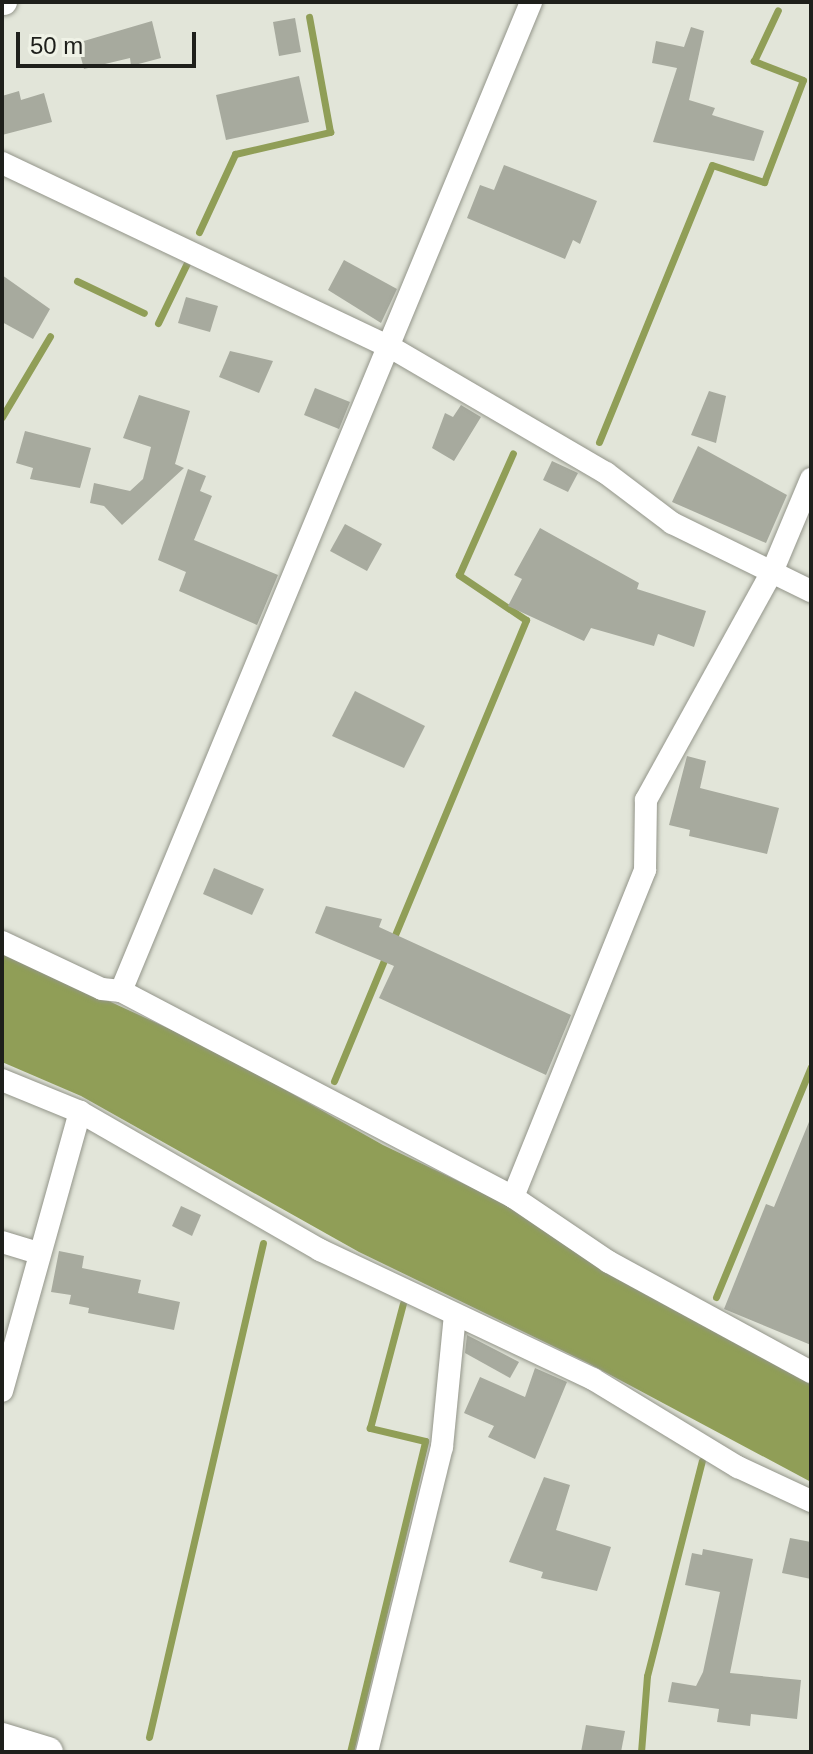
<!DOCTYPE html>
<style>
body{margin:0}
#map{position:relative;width:813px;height:1754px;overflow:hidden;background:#e2e5d9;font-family:Helvetica,sans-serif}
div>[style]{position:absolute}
.water>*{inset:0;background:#909e57}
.stream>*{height:7px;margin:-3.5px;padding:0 3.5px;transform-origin:3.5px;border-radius:3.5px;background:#909e57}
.building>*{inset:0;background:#a7aa9e}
.roads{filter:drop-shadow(0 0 2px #93958a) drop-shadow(0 0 2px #93958a)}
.minor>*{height:22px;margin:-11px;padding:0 11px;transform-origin:11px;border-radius:11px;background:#fff}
.tertiary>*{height:26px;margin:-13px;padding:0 13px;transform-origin:13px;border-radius:13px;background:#fff}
.secondary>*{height:30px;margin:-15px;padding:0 15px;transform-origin:15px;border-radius:15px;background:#fff}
span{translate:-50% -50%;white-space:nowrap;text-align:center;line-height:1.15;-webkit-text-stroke:6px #eff2e6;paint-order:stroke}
.frame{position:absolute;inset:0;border:4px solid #1e1f1b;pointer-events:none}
.scale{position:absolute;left:16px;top:32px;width:180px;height:36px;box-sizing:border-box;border:4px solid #1e1f1b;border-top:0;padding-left:10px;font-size:24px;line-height:28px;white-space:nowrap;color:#1e1f1b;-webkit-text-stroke:6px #eff2e6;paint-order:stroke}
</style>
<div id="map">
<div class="water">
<div style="clip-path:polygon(2px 952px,211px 1048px,383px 1145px,506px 1204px,811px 1382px,811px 1482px,588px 1363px,359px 1252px,81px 1096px,2px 1062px)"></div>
</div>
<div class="stream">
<div style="left:199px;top:232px;width:86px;rotate:-65.2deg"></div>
<div style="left:235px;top:154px;width:98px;rotate:-13deg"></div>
<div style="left:330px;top:132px;width:117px;rotate:-100.3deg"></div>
<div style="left:77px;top:281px;width:74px;rotate:25.5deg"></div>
<div style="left:158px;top:323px;width:69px;rotate:-64.2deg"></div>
<div style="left:2px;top:417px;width:94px;rotate:-59.3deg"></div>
<div style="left:599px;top:442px;width:299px;rotate:-67.8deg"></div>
<div style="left:712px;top:165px;width:55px;rotate:18.1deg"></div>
<div style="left:764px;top:182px;width:109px;rotate:-69.1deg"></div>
<div style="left:803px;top:80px;width:53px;rotate:-158.8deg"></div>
<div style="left:754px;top:61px;width:56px;rotate:-64.8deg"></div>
<div style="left:392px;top:942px;width:349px;rotate:-67.4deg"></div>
<div style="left:526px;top:620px;width:81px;rotate:-146.1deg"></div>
<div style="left:459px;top:575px;width:133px;rotate:-66.1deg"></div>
<div style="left:334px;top:1081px;width:139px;rotate:-67.5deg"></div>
<div style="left:716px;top:1297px;width:249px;rotate:-67.6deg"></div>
<div style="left:149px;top:1737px;width:507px;rotate:-77.01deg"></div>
<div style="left:350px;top:1752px;width:320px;rotate:-76.4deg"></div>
<div style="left:425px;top:1441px;width:57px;rotate:-166.7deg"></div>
<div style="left:370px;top:1428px;width:129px;rotate:-75.2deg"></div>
<div style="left:641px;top:1752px;width:76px;rotate:-85.5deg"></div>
<div style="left:647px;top:1676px;width:222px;rotate:-75.7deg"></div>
</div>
<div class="building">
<div style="clip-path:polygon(295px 18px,301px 52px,279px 56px,273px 22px)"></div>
<div style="clip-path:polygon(152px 21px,161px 58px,131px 66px,130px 58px,84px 69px,77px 43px)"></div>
<div style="clip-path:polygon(691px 27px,704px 31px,689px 100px,715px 108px,712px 115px,764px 131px,754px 161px,653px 142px,677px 68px,652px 63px,656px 41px,684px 47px)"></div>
<div style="clip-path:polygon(299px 76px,309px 122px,226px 140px,216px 95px)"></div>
<div style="clip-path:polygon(19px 91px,21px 100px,44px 93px,52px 122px,2px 135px,2px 96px)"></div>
<div style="clip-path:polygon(504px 165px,597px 201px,580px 244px,573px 240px,565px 259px,467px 218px,480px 185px,494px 190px)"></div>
<div style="clip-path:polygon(344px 260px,397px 289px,381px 323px,328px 290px)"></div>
<div style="clip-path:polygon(2px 275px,50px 309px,33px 339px,2px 322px)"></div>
<div style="clip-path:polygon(186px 297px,218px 306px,210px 332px,178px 323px)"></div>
<div style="clip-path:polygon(230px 351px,273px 361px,259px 393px,219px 377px)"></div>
<div style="clip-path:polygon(315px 388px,350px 402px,339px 429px,304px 415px)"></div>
<div style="clip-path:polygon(709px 391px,726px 396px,716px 443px,691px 435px)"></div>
<div style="clip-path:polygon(139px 395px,190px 411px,175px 464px,184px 468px,122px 525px,104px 506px,90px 503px,94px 483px,130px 491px,143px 479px,151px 447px,123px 438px)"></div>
<div style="clip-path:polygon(461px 405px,481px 417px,454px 461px,432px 448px,445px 413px,453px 417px)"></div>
<div style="clip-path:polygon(25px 431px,91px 448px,80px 488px,30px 479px,33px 468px,16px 463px)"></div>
<div style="clip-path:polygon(698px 446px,787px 495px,766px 543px,672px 502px)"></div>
<div style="clip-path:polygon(552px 461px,578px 473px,568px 492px,543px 480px)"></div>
<div style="clip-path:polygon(188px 469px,206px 476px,200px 491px,212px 496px,194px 540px,278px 575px,257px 625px,179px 591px,186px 572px,158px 560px)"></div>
<div style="clip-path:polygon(345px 524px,382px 544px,367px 571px,330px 551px)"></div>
<div style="clip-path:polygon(540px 528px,639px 583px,637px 589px,706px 611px,694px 647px,658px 634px,654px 646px,591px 628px,584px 641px,508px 606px,522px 579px,514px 575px)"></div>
<div style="clip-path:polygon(355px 691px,425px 726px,404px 768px,332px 736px)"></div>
<div style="clip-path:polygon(687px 756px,706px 761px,700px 788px,779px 808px,767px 854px,689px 836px,690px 830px,669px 825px)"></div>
<div style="clip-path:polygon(214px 868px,264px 889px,252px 915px,203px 894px)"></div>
<div style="clip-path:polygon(326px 906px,382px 919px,379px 927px,571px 1015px,546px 1075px,379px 998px,394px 966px,315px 933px)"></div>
<div style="clip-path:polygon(811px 1117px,811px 1345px,724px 1309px,766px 1204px,774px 1207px)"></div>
<div style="clip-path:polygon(181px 1206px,201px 1215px,192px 1236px,172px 1226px)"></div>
<div style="clip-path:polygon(59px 1251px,84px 1256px,82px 1268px,141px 1280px,138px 1293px,180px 1302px,174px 1330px,88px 1313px,89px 1308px,69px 1304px,71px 1295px,51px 1292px)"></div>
<div style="clip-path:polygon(467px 1335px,519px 1362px,510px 1378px,465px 1353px)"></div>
<div style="clip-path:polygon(535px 1368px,567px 1382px,535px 1459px,488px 1437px,494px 1426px,464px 1413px,480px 1377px,525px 1397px)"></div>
<div style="clip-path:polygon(544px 1477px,570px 1485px,556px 1530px,611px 1547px,597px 1591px,541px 1578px,543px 1572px,509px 1562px)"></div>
<div style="clip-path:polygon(790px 1538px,811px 1542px,811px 1579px,782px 1573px)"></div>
<div style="clip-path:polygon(703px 1549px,753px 1559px,730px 1673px,801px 1680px,797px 1719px,751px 1714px,750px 1726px,717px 1722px,719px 1709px,668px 1702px,672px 1682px,696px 1686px,703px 1672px,720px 1592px,685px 1585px,692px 1553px,702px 1555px)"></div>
<div style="clip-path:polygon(586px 1725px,625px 1731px,621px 1752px,581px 1752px)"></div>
</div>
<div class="roads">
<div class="minor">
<div style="left:2px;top:163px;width:432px;rotate:25.4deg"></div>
<div style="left:392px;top:348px;width:248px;rotate:30.3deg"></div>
<div style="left:606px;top:473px;width:83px;rotate:37.1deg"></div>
<div style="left:672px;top:523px;width:155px;rotate:26.1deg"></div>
<div style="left:2px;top:942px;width:110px;rotate:25.2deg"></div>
<div style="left:102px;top:989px;width:19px;rotate:6deg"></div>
<div style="left:121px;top:991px;width:443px;rotate:27.7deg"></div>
<div style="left:513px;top:1197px;width:116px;rotate:34.1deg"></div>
<div style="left:609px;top:1262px;width:230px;rotate:28.6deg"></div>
<div style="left:121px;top:991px;width:1071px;rotate:-67.48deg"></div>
<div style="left:2px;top:1080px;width:84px;rotate:22.3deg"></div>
<div style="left:80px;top:1112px;width:277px;rotate:29.9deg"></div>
<div style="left:320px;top:1250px;width:302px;rotate:25.3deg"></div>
<div style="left:593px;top:1379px;width:170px;rotate:31.3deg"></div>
<div style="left:738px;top:1467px;width:81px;rotate:25deg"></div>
<div style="left:513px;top:1197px;width:353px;rotate:-68deg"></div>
<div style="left:645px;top:870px;width:70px;rotate:-89.2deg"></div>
<div style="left:646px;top:800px;width:260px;rotate:-61.1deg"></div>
<div style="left:772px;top:572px;width:101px;rotate:-67.2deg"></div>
<div style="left:2px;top:1242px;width:37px;rotate:17deg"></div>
<div style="left:2px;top:1391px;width:290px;rotate:-74.4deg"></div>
<div style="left:367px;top:1752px;width:314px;rotate:-76.2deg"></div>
<div style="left:442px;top:1447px;width:133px;rotate:-84.4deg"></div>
</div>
<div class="tertiary">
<div style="left:2px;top:2px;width:2px"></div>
</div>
<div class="secondary">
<div style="left:2px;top:1738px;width:48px;rotate:16.9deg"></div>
</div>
</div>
<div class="frame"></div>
<div class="scale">50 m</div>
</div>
